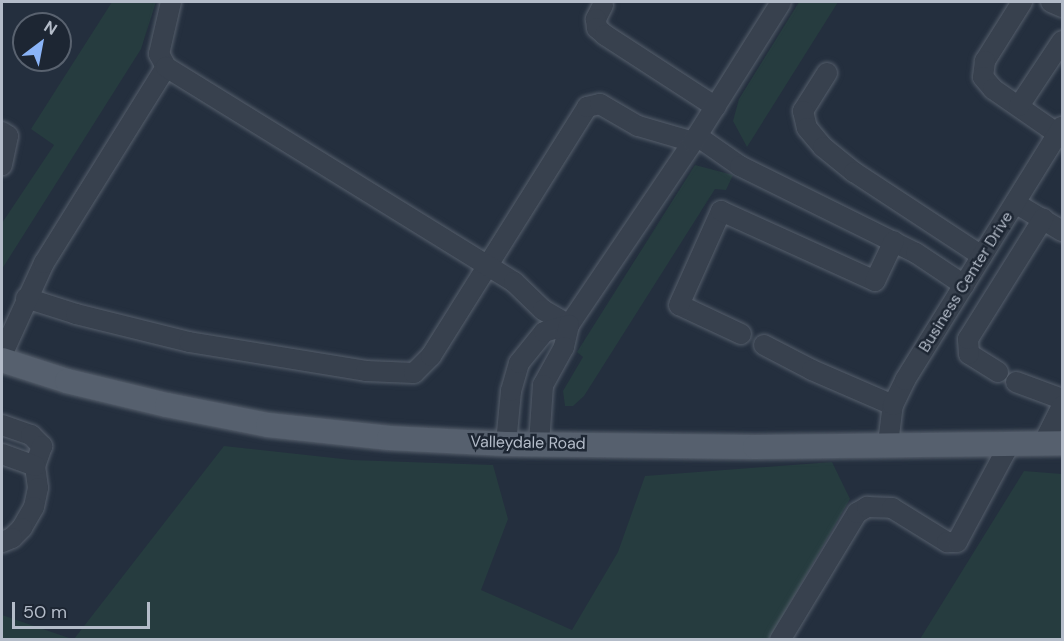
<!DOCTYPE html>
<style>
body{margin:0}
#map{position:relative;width:1064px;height:641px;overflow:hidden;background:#242f3e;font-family:"DM Sans",sans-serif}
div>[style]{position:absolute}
.green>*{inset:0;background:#263c3f}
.roads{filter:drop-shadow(0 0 2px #565f6c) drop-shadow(0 0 2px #565f6c)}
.minor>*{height:20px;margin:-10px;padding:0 10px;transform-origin:10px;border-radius:10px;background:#38414e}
.major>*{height:24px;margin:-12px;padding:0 12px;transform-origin:12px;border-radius:12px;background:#56606e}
span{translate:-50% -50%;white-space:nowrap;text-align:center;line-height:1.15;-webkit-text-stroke:5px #1d2633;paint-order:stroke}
.street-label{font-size:16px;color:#b4bcc9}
.frame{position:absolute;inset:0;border:3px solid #b4bcc9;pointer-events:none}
.north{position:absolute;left:12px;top:12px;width:60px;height:60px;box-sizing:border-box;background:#1d2633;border:2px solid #59626f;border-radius:50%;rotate:32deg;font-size:16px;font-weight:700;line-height:24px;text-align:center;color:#b4bcc9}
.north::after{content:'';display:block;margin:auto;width:21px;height:27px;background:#8ab4f8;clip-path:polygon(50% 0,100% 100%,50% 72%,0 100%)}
.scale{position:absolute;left:12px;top:602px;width:138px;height:27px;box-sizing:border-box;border:3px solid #b4bcc9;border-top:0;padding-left:8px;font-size:18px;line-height:21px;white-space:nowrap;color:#b4bcc9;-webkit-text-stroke:4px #1d2633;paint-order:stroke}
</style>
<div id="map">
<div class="green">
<div style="clip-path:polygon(112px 2px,156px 2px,141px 49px,2px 269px,2px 223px,54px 145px,31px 129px)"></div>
<div style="clip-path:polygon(799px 2px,838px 2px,747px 147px,733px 121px,739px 99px)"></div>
<div style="clip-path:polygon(695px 165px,733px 175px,726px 190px,715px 189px,584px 396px,573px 406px,565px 406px,563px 391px,583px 357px,577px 352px)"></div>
<div style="clip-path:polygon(224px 446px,352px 460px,493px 465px,508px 519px,481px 590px,572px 630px,618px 552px,645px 476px,832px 462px,850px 499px,769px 639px,74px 639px)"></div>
<div style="clip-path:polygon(1024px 471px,1062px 474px,1062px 639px,920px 639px)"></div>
<div style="clip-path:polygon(2px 615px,72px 639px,2px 639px)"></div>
</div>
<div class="roads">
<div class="minor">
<div style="left:1022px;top:2px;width:70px;rotate:122.1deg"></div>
<div style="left:985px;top:61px;width:16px;rotate:97deg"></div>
<div style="left:983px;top:77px;width:16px;rotate:50deg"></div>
<div style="left:993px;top:89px;width:79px;rotate:34.7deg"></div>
<div style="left:1051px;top:2px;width:12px;rotate:24deg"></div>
<div style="left:603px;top:5px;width:16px;rotate:117deg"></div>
<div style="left:596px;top:19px;width:9px;rotate:84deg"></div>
<div style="left:597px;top:28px;width:11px;rotate:41deg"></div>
<div style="left:605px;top:35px;width:132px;rotate:33deg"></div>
<div style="left:166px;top:67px;width:15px;rotate:-118deg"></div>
<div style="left:159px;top:54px;width:53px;rotate:-77deg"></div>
<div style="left:827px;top:73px;width:45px;rotate:122.3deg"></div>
<div style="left:803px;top:111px;width:17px;rotate:77deg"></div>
<div style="left:807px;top:128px;width:25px;rotate:50deg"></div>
<div style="left:823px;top:147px;width:40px;rotate:39deg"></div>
<div style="left:854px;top:172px;width:153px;rotate:33.3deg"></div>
<div style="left:1019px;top:106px;width:78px;rotate:-56.5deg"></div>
<div style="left:2px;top:132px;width:7px;rotate:34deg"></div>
<div style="left:8px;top:136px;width:30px;rotate:102deg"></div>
<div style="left:697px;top:136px;width:52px;rotate:34.9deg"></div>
<div style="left:740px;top:166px;width:196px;rotate:26.3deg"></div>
<div style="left:916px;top:253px;width:58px;rotate:33.7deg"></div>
<div style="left:1015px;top:203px;width:55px;rotate:30.8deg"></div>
<div style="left:26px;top:298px;width:52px;rotate:17.7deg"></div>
<div style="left:76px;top:314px;width:116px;rotate:13.9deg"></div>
<div style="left:189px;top:342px;width:179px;rotate:9.3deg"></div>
<div style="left:366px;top:371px;width:48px;rotate:2.4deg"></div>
<div style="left:414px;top:373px;width:24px;rotate:-45deg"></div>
<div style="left:431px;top:356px;width:294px;rotate:-57.9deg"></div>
<div style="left:587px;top:107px;width:13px;rotate:-13deg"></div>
<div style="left:600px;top:104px;width:44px;rotate:30.1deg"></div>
<div style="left:638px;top:126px;width:57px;rotate:16.2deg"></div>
<div style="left:741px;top:334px;width:68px;rotate:-154.9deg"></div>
<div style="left:679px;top:305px;width:103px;rotate:-65.9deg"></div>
<div style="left:721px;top:211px;width:169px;rotate:24.4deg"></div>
<div style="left:875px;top:281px;width:44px;rotate:-64.6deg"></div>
<div style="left:764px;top:345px;width:54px;rotate:27.5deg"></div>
<div style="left:812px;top:370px;width:88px;rotate:23.4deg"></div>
<div style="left:2px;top:355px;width:101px;rotate:-65.5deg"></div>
<div style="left:44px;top:263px;width:231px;rotate:-58.1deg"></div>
<div style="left:166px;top:67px;width:409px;rotate:31.7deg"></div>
<div style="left:514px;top:282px;width:40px;rotate:44deg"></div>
<div style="left:543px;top:310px;width:30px;rotate:30deg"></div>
<div style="left:569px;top:325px;width:221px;rotate:-55.9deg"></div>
<div style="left:693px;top:142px;width:165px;rotate:-57.8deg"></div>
<div style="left:998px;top:372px;width:34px;rotate:-148deg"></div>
<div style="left:969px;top:354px;width:15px;rotate:-94deg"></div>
<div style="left:968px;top:339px;width:142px;rotate:-58deg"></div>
<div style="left:1016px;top:382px;width:49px;rotate:20.3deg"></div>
<div style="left:2px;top:425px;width:31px;rotate:19deg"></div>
<div style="left:31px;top:435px;width:16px;rotate:45deg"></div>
<div style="left:42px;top:446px;width:21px;rotate:109deg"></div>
<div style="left:35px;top:466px;width:22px;rotate:82deg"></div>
<div style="left:38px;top:488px;width:19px;rotate:102deg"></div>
<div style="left:34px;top:507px;width:24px;rotate:120deg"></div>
<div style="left:22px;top:528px;width:14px;rotate:135deg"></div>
<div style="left:12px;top:538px;width:11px;rotate:158deg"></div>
<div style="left:1044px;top:442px;width:40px;rotate:-63.4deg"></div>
<div style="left:506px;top:444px;width:53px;rotate:-84.6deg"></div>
<div style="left:511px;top:391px;width:29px;rotate:-74deg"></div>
<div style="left:519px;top:363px;width:40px;rotate:-51deg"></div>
<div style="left:544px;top:332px;width:26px;rotate:-16deg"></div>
<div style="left:569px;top:325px;width:23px;rotate:103deg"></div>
<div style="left:564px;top:347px;width:43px;rotate:118.9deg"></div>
<div style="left:543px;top:385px;width:58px;rotate:93.9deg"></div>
<div style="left:888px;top:444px;width:39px;rotate:-83deg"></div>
<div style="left:893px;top:405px;width:28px;rotate:-64deg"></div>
<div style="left:905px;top:380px;width:298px;rotate:-58.2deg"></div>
<div style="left:2px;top:454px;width:35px;rotate:20deg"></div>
<div style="left:780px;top:640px;width:149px;rotate:-58.8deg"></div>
<div style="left:857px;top:513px;width:12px;rotate:-31deg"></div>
<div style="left:867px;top:507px;width:25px;rotate:2deg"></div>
<div style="left:892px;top:508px;width:65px;rotate:31.7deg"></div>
<div style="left:947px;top:542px;width:10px"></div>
<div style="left:957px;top:542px;width:112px;rotate:-61.8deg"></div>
</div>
<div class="major">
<div style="left:2px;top:360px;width:68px;rotate:17.9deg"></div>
<div style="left:67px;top:381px;width:103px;rotate:13.5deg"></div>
<div style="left:167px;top:405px;width:103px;rotate:11.2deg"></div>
<div style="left:268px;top:425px;width:122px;rotate:6.1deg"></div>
<div style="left:389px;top:438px;width:117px;rotate:2.9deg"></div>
<div style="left:506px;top:444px;width:249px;rotate:0.7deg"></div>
<div style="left:755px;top:447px;width:307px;rotate:-0.7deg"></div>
</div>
</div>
<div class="street-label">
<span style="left:966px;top:282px;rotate:-58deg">Business Center Drive</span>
<span style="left:528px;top:443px;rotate:1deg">Valleydale Road</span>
</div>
<div class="frame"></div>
<div class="north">N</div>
<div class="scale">50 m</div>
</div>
